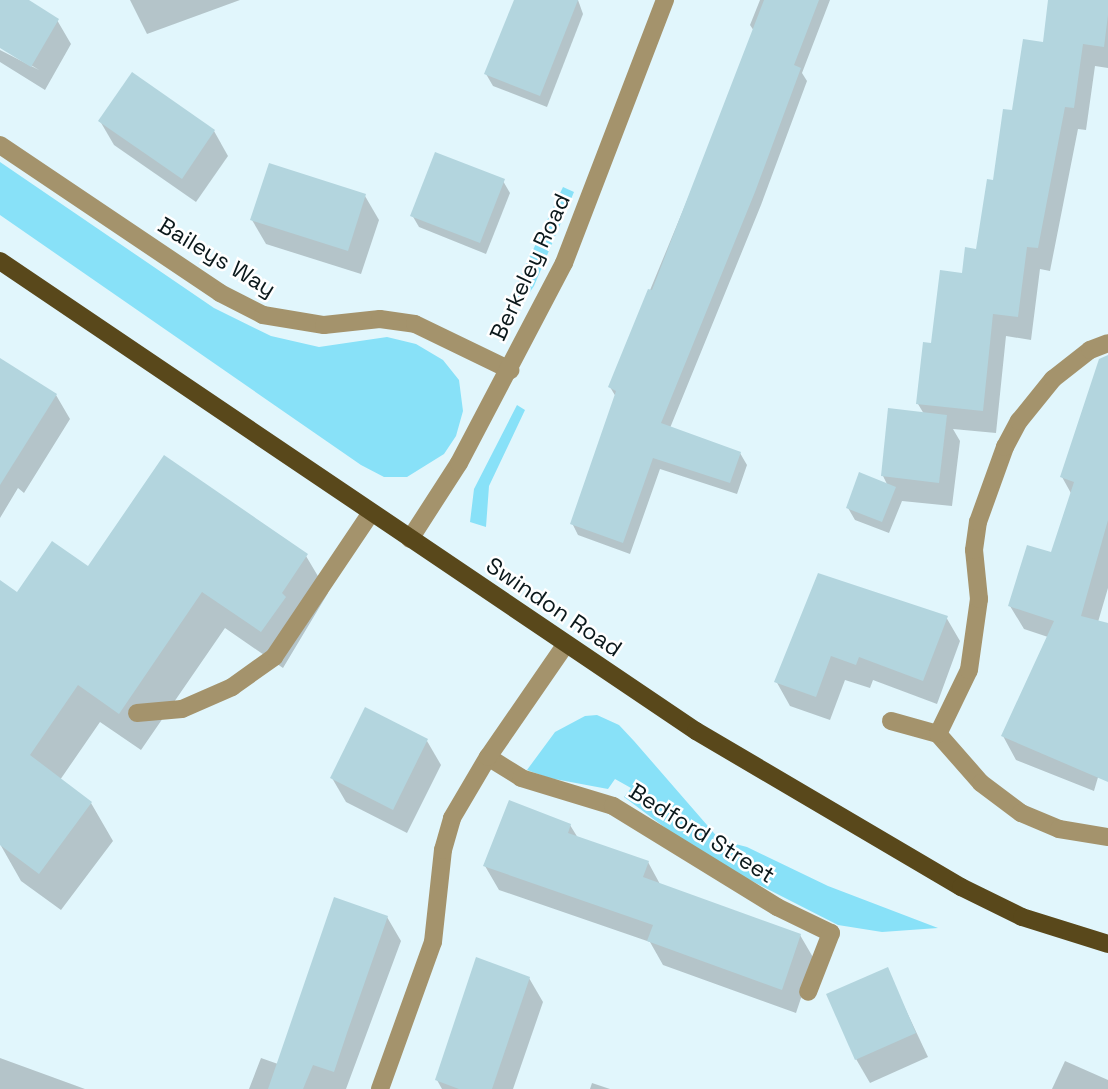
<!DOCTYPE html>
<style>
body{margin:0}
#map{position:relative;width:1108px;height:1089px;overflow:hidden;background:#e1f6fc;font-family:"Space Grotesk",sans-serif}
div>[style]{position:absolute}
.green>*{inset:0;background:#88e1f8}
.shadow>*{inset:0;background:#0003}
.building>*{inset:0;background:#b3d5de}
.minor>*{height:18px;margin:-9px;padding:0 9px;transform-origin:9px;border-radius:9px;background:#a4936c}
.major>*{height:18px;margin:-9px;padding:0 9px;transform-origin:9px;border-radius:9px;background:#59481b}
span{translate:-50% -50%;white-space:nowrap;text-align:center;line-height:1.15;-webkit-text-stroke:5px #fff;paint-order:stroke}
.street-label{font-size:23px;color:#0b181b}
</style>
<div id="map">
<div class="green">
<div style="clip-path:polygon(0 162px,214px 308px,271px 336px,319px 347px,387px 337px,416px 344px,443px 360px,459px 380px,463px 411px,456px 436px,444px 454px,407px 477px,384px 477px,361px 465px,0 215px)"></div>
<div style="clip-path:polygon(563px 187px,574px 192px,534px 286px,523px 302px,512px 294px)"></div>
<div style="clip-path:polygon(517px 405px,525px 410px,489px 486px,486px 527px,470px 522px,474px 489px)"></div>
<div style="clip-path:polygon(597px 715px,619px 725px,634px 741px,720px 840px,747px 847px,828px 886px,938px 928px,882px 932px,838px 925px,703px 856px,624px 797px,631px 788px,615px 779px,608px 789px,549px 778px,527px 770px,555px 732px,585px 716px)"></div>
</div>
<div class="shadow">
<div style="clip-path:polygon(0 0,26px 0,57px 20px,71px 44px,45px 90px,0 62px,0 50px,39px 70px,0 46px)"></div>
<div style="clip-path:polygon(130px 0,240px 0,147px 34px)"></div>
<div style="clip-path:polygon(515px 0,578px 0,583px 14px,547px 107px,493px 86px,486px 74px)"></div>
<div style="clip-path:polygon(760px 0,830px 0,802px 73px,807px 81px,761px 205px,670px 428px,740px 453px,747px 465px,737px 494px,660px 469px,630px 554px,578px 535px,572px 523px,616px 397px,610px 387px,729px 99px,754px 31px,750px 25px)"></div>
<div style="clip-path:polygon(1050px 0,1108px 0,1108px 68px,1095px 66px,1086px 130px,1078px 129px,1050px 271px,1040px 269px,1031px 340px,1006px 336px,996px 433px,953px 429px,960px 441px,952px 506px,902px 501px,889px 533px,855px 520px,848px 508px,888px 486px,883px 476px,924px 414px,918px 404px,933px 345px,978px 251px,1013px 112px,1044px 44px)"></div>
<div style="clip-path:polygon(100px 121px,214px 131px,228px 156px,196px 202px,114px 145px)"></div>
<div style="clip-path:polygon(503px 181px,510px 193px,486px 254px,419px 227px,412px 215px)"></div>
<div style="clip-path:polygon(365px 196px,379px 220px,361px 274px,266px 244px,252px 220px)"></div>
<div style="clip-path:polygon(0 360px,56px 395px,70px 419px,24px 493px,18px 488px,0 518px)"></div>
<div style="clip-path:polygon(1108px 418px,1108px 588px,1098px 622px,1108px 625px,1108px 743px,1094px 791px,1016px 760px,1003px 736px,1048px 637px,1024px 629px,1010px 606px,1053px 555px,1072px 495px,1062px 477px)"></div>
<div style="clip-path:polygon(306px 556px,328px 593px,283px 668px,225px 628px,141px 750px,100px 722px,60px 780px,91px 803px,113px 841px,61px 910px,21px 881px,0 844px,0 582px,18px 594px,89px 568px)"></div>
<div style="clip-path:polygon(819px 575px,946px 617px,960px 641px,937px 704px,873px 680px,870px 688px,845px 680px,830px 720px,790px 706px,776px 681px)"></div>
<div style="clip-path:polygon(427px 741px,441px 765px,407px 833px,346px 802px,332px 778px)"></div>
<div style="clip-path:polygon(570px 825px,578px 838px,648px 862px,661px 886px,800px 935px,814px 959px,796px 1013px,663px 965px,650px 942px,499px 890px,485px 866px)"></div>
<div style="clip-path:polygon(387px 917px,401px 941px,346px 1089px,249px 1089px,261px 1058px,278px 1064px)"></div>
<div style="clip-path:polygon(887px 970px,928px 1057px,870px 1083px,856px 1059px)"></div>
<div style="clip-path:polygon(529px 978px,543px 1002px,513px 1089px,442px 1089px,437px 1080px)"></div>
<div style="clip-path:polygon(0 1058px,85px 1089px,0 1089px)"></div>
<div style="clip-path:polygon(1065px 1061px,1108px 1080px,1108px 1089px,1052px 1089px)"></div>
<div style="clip-path:polygon(592px 1083px,610px 1089px,590px 1089px)"></div>
</div>
<div class="building">
<div style="clip-path:polygon(0 0,29px 0,59px 19px,31px 67px,0 48px)"></div>
<div style="clip-path:polygon(514px 0,578px 0,540px 96px,484px 74px)"></div>
<div style="clip-path:polygon(764px 0,819px 0,794px 65px,801px 68px,755px 192px,661px 423px,741px 452px,730px 483px,653px 458px,623px 543px,570px 524px,616px 391px,608px 387px,648px 289px,652px 290px)"></div>
<div style="clip-path:polygon(1048px 0,1108px 0,1108px 15px,1104px 47px,1083px 44px,1074px 108px,1065px 107px,1038px 248px,1027px 247px,1018px 317px,993px 314px,983px 411px,916px 404px,923px 342px,931px 343px,940px 270px,962px 273px,965px 247px,976px 249px,987px 179px,993px 180px,1003px 109px,1012px 110px,1023px 39px,1043px 42px)"></div>
<div style="clip-path:polygon(132px 72px,215px 130px,182px 179px,98px 121px)"></div>
<div style="clip-path:polygon(435px 152px,505px 179px,480px 243px,410px 216px)"></div>
<div style="clip-path:polygon(269px 163px,366px 194px,348px 251px,250px 220px)"></div>
<div style="clip-path:polygon(1108px 355px,1108px 520px,1081px 616px,1108px 623px,1108px 782px,1001px 736px,1054px 621px,1008px 606px,1027px 545px,1051px 552px,1074px 482px,1060px 477px,1099px 359px)"></div>
<div style="clip-path:polygon(0 358px,57px 394px,0 485px)"></div>
<div style="clip-path:polygon(888px 408px,947px 415px,939px 483px,881px 476px)"></div>
<div style="clip-path:polygon(164px 455px,308px 554px,282px 593px,286px 597px,261px 632px,202px 592px,119px 714px,78px 685px,30px 755px,92px 802px,39px 874px,0 845px,0 580px,17px 592px,52px 541px,88px 566px)"></div>
<div style="clip-path:polygon(859px 472px,896px 487px,882px 522px,846px 508px)"></div>
<div style="clip-path:polygon(818px 573px,948px 616px,923px 681px,859px 657px,856px 665px,831px 656px,816px 697px,774px 682px)"></div>
<div style="clip-path:polygon(365px 707px,428px 739px,393px 810px,330px 778px)"></div>
<div style="clip-path:polygon(509px 800px,571px 824px,568px 833px,649px 861px,643px 877px,801px 934px,782px 990px,647px 941px,653px 925px,483px 866px)"></div>
<div style="clip-path:polygon(334px 897px,388px 916px,347px 1033px,334px 1072px,313px 1065px,303px 1089px,268px 1089px)"></div>
<div style="clip-path:polygon(476px 957px,530px 977px,492px 1089px,459px 1089px,435px 1080px)"></div>
<div style="clip-path:polygon(888px 967px,916px 1033px,855px 1060px,826px 994px)"></div>
</div>
<div class="minor">
<div style="left:0;top:145px;width:265px;rotate:33.9deg"></div>
<div style="left:220px;top:293px;width:48px;rotate:27.1deg"></div>
<div style="left:263px;top:315px;width:62px;rotate:9.3deg"></div>
<div style="left:324px;top:325px;width:56px;rotate:-6.1deg"></div>
<div style="left:380px;top:319px;width:35px;rotate:8deg"></div>
<div style="left:415px;top:324px;width:106px;rotate:25.8deg"></div>
<div style="left:410px;top:539px;width:90px;rotate:-57.2deg"></div>
<div style="left:459px;top:463px;width:226px;rotate:-62.3deg"></div>
<div style="left:564px;top:263px;width:282px;rotate:-69deg"></div>
<div style="left:137px;top:713px;width:45px;rotate:-5.1deg"></div>
<div style="left:182px;top:709px;width:55px;rotate:-23.7deg"></div>
<div style="left:232px;top:687px;width:52px;rotate:-35.5deg"></div>
<div style="left:274px;top:657px;width:172px;rotate:-56.1deg"></div>
<div style="left:891px;top:721px;width:49px;rotate:15.5deg"></div>
<div style="left:938px;top:734px;width:65px;rotate:48.7deg"></div>
<div style="left:981px;top:783px;width:50px;rotate:36.9deg"></div>
<div style="left:1021px;top:813px;width:41px;rotate:22.8deg"></div>
<div style="left:1059px;top:829px;width:50px;rotate:9.3deg"></div>
<div style="left:938px;top:734px;width:71px;rotate:-64.2deg"></div>
<div style="left:969px;top:670px;width:72px;rotate:-82deg"></div>
<div style="left:979px;top:599px;width:49px;rotate:-95.8deg"></div>
<div style="left:974px;top:550px;width:28px;rotate:-82deg"></div>
<div style="left:978px;top:522px;width:80px;rotate:-70.2deg"></div>
<div style="left:1005px;top:447px;width:30px;rotate:-62deg"></div>
<div style="left:1019px;top:421px;width:54px;rotate:-51deg"></div>
<div style="left:1053px;top:379px;width:47px;rotate:-38.1deg"></div>
<div style="left:1090px;top:350px;width:19px;rotate:-21deg"></div>
<div style="left:488px;top:757px;width:39px;rotate:32deg"></div>
<div style="left:521px;top:778px;width:96px;rotate:16.9deg"></div>
<div style="left:613px;top:806px;width:193px;rotate:31.6deg"></div>
<div style="left:777px;top:907px;width:60px;rotate:25.7deg"></div>
<div style="left:831px;top:933px;width:63px;rotate:111.3deg"></div>
<div style="left:380px;top:1089px;width:156px;rotate:-70.2deg"></div>
<div style="left:433px;top:942px;width:93px;rotate:-83.8deg"></div>
<div style="left:443px;top:850px;width:33px;rotate:-74deg"></div>
<div style="left:452px;top:818px;width:71px;rotate:-59.5deg"></div>
<div style="left:488px;top:757px;width:137px;rotate:-55.4deg"></div>
</div>
<div class="major">
<div style="left:0;top:261px;width:840px;rotate:34.03deg"></div>
<div style="left:696px;top:731px;width:308px;rotate:30.5deg"></div>
<div style="left:961px;top:887px;width:68px;rotate:26.2deg"></div>
<div style="left:1022px;top:917px;width:90px;rotate:17.4deg"></div>
</div>
<div class="street-label">
<span style="left:217px;top:257px;rotate:31deg">Baileys Way</span>
<span style="left:530px;top:267px;rotate:-65deg">Berkeley Road</span>
<span style="left:554px;top:607px;rotate:34deg">Swindon Road</span>
<span style="left:702px;top:833px;rotate:32deg">Bedford Street</span>
</div>
</div>
